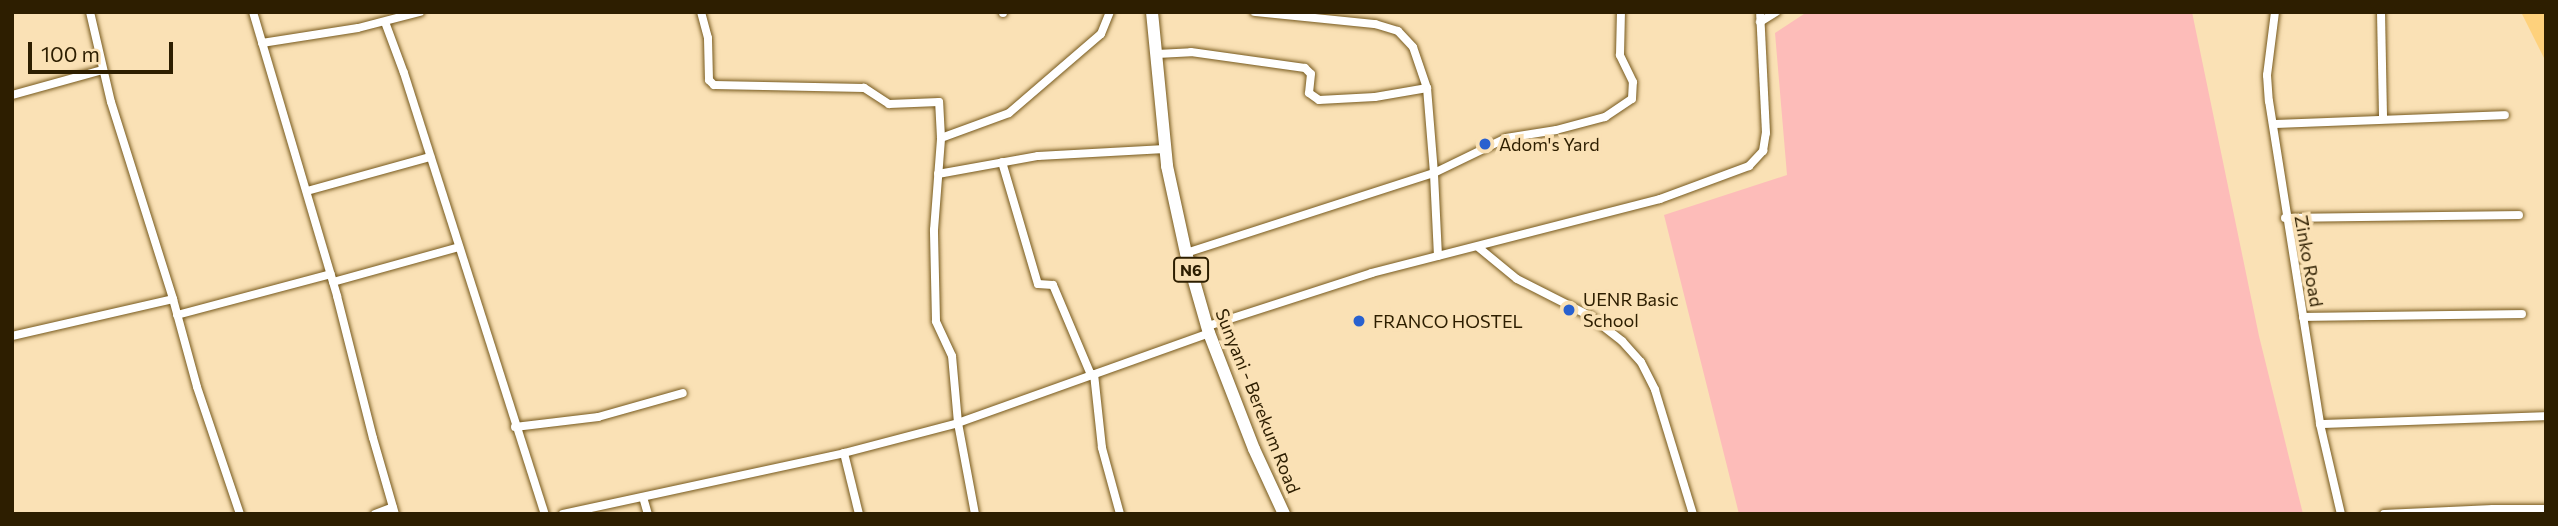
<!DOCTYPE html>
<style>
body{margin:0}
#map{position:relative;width:2558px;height:526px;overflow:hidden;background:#fae1b5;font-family:Commissioner,sans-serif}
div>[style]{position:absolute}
.built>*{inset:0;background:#fed17c}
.green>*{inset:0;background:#fdbcb9}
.roads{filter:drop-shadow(0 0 2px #76591d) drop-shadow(0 0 2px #76591d)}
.street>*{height:8px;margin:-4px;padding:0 4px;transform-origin:4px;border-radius:4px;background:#fff}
.primary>*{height:12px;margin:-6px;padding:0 6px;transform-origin:6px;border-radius:6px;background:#fff}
.dots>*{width:19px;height:19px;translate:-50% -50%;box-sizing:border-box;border:4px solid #fae1b5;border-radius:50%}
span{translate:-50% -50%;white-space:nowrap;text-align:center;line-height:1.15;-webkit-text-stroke:7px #fae1b5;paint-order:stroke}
.shield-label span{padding:2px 5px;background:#fae1b5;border:2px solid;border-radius:5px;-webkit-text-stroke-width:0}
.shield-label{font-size:16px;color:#2d1e00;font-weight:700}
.poi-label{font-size:18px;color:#2d1e00}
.left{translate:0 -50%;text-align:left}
.street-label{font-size:18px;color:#2d1e00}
.frame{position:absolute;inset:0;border:14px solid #2d1e00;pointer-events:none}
.scale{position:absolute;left:28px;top:42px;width:145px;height:32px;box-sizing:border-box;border:4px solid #2d1e00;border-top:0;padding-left:9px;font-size:21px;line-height:24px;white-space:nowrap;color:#2d1e00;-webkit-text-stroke:5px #fae1b5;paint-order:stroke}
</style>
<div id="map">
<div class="built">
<div style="clip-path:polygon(2521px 12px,2546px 12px,2546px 62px)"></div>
</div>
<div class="green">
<div style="clip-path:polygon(1807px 12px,2192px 12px,2259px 336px,2303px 514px,1739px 514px,1664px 215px,1787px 175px,1775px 33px)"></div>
</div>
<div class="roads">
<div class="street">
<div style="left:90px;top:12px;width:92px;rotate:76.9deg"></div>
<div style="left:111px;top:102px;width:207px;rotate:72.5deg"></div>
<div style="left:173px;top:299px;width:91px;rotate:74.7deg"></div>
<div style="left:197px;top:387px;width:134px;rotate:71.3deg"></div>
<div style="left:253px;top:12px;width:296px;rotate:73.5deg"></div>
<div style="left:337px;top:296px;width:146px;rotate:75.8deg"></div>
<div style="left:373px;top:438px;width:79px;rotate:73.9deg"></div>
<div style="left:2275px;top:12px;width:64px;rotate:97.2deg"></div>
<div style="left:2267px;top:75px;width:26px;rotate:86deg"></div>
<div style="left:2269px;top:101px;width:327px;rotate:81deg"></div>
<div style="left:2320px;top:424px;width:92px;rotate:76.9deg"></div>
<div style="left:2381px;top:12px;width:107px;rotate:88.9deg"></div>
<div style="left:1003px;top:13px;width:1px;rotate:-90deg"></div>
<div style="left:385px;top:22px;width:54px;rotate:69.6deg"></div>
<div style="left:404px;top:73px;width:463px;rotate:72.3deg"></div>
<div style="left:1760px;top:22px;width:19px;rotate:-32deg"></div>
<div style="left:262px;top:43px;width:97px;rotate:-8.9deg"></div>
<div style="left:358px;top:28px;width:64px;rotate:-14.5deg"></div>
<div style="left:1157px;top:54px;width:34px;rotate:-3deg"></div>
<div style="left:1191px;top:52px;width:115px;rotate:8deg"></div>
<div style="left:1305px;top:68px;width:8px;rotate:45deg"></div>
<div style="left:1311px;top:74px;width:19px;rotate:96deg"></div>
<div style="left:1309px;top:93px;width:12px;rotate:35deg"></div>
<div style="left:1319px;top:100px;width:56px;rotate:-3.1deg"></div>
<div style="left:1375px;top:97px;width:53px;rotate:-9.8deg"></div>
<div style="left:12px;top:95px;width:94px;rotate:-15.4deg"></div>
<div style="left:2273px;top:124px;width:232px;rotate:-2.2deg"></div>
<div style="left:941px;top:138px;width:72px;rotate:-20.2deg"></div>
<div style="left:1009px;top:113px;width:121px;rotate:-40.7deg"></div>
<div style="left:1101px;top:34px;width:24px;rotate:-68deg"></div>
<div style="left:1002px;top:162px;width:127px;rotate:73.6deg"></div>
<div style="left:1038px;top:284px;width:15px;rotate:4deg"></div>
<div style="left:1053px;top:285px;width:98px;rotate:67.1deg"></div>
<div style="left:938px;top:174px;width:102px;rotate:-10.2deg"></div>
<div style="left:1038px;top:156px;width:127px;rotate:-3.2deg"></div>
<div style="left:307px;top:191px;width:128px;rotate:-15.5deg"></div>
<div style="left:2285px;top:218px;width:234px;rotate:-0.7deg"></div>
<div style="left:1478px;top:247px;width:50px;rotate:39.4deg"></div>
<div style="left:1517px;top:279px;width:82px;rotate:26.9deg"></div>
<div style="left:1590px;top:316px;width:41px;rotate:38deg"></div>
<div style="left:1622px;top:341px;width:28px;rotate:48deg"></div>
<div style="left:1641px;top:362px;width:31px;rotate:63deg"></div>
<div style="left:1655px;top:390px;width:130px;rotate:73deg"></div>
<div style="left:1186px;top:253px;width:261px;rotate:-17.9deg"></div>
<div style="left:1434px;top:173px;width:85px;rotate:-94.7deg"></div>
<div style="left:1427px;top:88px;width:43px;rotate:-108.9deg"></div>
<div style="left:1413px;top:47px;width:22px;rotate:-133deg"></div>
<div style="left:1398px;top:31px;width:24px;rotate:-163deg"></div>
<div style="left:1375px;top:24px;width:121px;rotate:-174.3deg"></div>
<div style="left:1438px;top:256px;width:83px;rotate:-92.8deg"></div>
<div style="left:1434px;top:173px;width:80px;rotate:-25.9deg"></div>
<div style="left:1506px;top:138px;width:51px;rotate:-9.1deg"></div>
<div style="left:1556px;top:130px;width:51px;rotate:-14.9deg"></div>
<div style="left:1605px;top:117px;width:32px;rotate:-34deg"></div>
<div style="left:1632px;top:99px;width:17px;rotate:-87deg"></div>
<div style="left:1633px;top:82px;width:30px;rotate:-116deg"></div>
<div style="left:1620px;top:55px;width:43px;rotate:-88.7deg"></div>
<div style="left:333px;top:282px;width:131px;rotate:-15.5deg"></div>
<div style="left:177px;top:315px;width:159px;rotate:-14.9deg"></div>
<div style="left:2303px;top:317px;width:219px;rotate:-0.8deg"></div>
<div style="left:1208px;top:326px;width:172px;rotate:-17.9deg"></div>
<div style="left:1372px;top:273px;width:297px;rotate:-14.4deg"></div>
<div style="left:1660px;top:199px;width:95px;rotate:-20.3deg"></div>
<div style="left:1749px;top:166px;width:21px;rotate:-47deg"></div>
<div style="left:1763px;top:151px;width:18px;rotate:-81deg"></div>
<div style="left:1766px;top:133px;width:121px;rotate:-92.8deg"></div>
<div style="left:12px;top:336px;width:165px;rotate:-12.9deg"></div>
<div style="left:1094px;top:374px;width:74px;rotate:83.8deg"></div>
<div style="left:1102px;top:448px;width:68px;rotate:74.7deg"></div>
<div style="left:2320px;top:424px;width:226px;rotate:-2deg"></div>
<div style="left:515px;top:427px;width:84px;rotate:-6.9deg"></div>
<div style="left:598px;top:417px;width:88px;rotate:-15.8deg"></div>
<div style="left:844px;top:453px;width:63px;rotate:76.2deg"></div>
<div style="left:643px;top:497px;width:18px;rotate:74deg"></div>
<div style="left:2493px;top:509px;width:53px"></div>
<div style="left:375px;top:514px;width:19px;rotate:-21deg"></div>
<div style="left:563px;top:514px;width:288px;rotate:-12.2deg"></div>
<div style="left:844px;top:453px;width:118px;rotate:-14.7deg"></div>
<div style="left:958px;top:423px;width:67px;rotate:-95.1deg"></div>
<div style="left:952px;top:356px;width:38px;rotate:-115deg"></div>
<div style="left:936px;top:321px;width:91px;rotate:-91.3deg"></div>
<div style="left:934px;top:230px;width:92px;rotate:-85.6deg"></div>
<div style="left:941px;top:138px;width:36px;rotate:-93deg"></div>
<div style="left:939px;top:102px;width:50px;rotate:177.7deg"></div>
<div style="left:889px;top:104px;width:30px;rotate:-147deg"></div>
<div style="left:864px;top:88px;width:150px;rotate:-178.9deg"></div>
<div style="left:714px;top:85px;width:7px;rotate:-135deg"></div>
<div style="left:709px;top:80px;width:42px;rotate:-91.4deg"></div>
<div style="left:708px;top:38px;width:27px;rotate:-105deg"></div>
<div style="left:975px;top:514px;width:93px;rotate:-100.6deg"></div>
<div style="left:958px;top:423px;width:267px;rotate:-19.7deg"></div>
<div style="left:2384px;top:514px;width:109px;rotate:-2.6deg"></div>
<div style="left:2493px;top:509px;width:5px;rotate:90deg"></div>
</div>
<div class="primary">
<div style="left:1152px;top:12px;width:155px;rotate:84.4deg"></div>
<div style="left:1167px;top:166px;width:89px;rotate:77.7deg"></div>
<div style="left:1186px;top:253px;width:83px;rotate:74deg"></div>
<div style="left:1209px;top:333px;width:124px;rotate:68.8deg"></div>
<div style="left:1254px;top:449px;width:72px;rotate:65.2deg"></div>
</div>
</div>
<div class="dots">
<div style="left:1485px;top:144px;background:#2961cf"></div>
<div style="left:1569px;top:310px;background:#2961cf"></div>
<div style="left:1359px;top:321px;background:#2961cf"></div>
</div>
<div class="shield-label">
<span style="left:1191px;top:270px">N6</span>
</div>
<div class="poi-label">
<span class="left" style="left:1499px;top:144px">Adom's Yard</span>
<span class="left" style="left:1583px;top:310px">UENR Basic<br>School</span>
<span class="left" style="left:1373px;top:321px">FRANCO HOSTEL</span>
</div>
<div class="street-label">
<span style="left:2309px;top:261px;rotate:80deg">Zinko Road</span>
<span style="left:1258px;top:401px;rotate:68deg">Sunyani - Berekum Road</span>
</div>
<div class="frame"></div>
<div class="scale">100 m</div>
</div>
